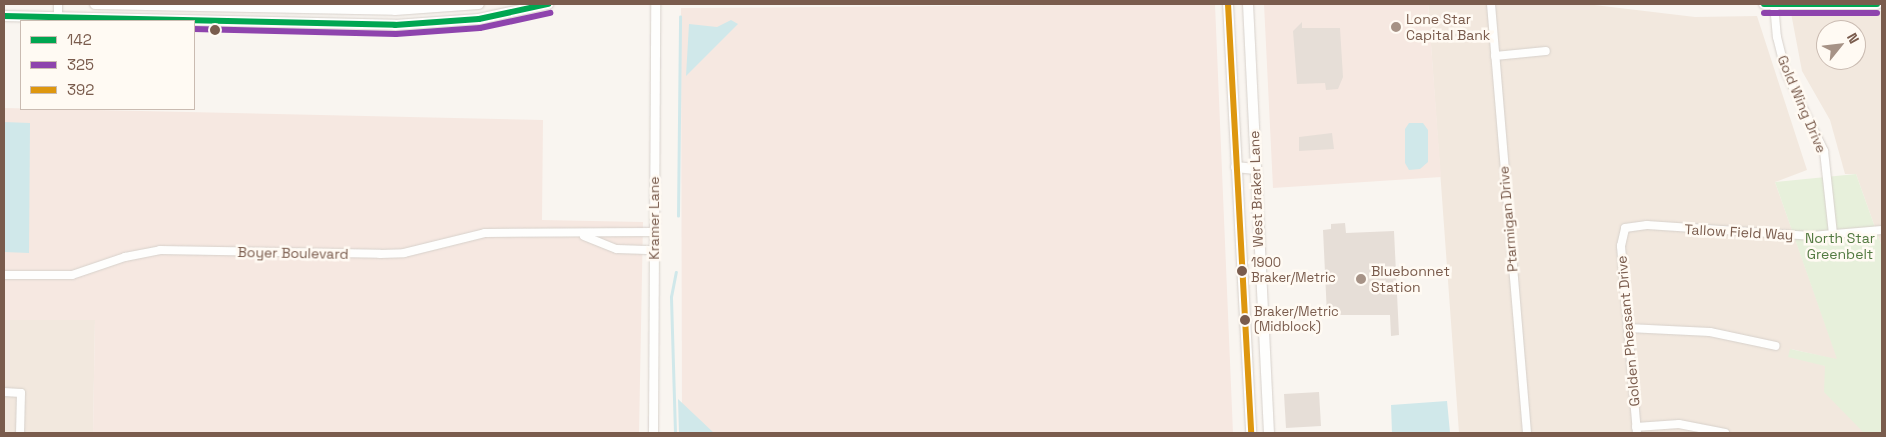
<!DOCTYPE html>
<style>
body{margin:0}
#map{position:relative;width:1886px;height:437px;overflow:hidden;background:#f9f5f0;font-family:"Space Grotesk",sans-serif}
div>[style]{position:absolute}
.residential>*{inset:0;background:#f2e8de}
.commercial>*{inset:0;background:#f6e8e1}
.green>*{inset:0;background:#e7f0db}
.water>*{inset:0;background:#d0e8ea}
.stream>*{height:2.5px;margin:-1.25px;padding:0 1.25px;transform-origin:1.25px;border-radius:1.25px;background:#d0e8ea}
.building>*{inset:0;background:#e6ded7}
.roads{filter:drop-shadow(0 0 1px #d7d1cb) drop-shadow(0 0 1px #d7d1cb)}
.minor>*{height:8px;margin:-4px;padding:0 4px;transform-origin:4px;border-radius:4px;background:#fefefd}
.tertiary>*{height:9px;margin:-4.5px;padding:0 4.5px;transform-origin:4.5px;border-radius:4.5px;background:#fefefd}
.secondary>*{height:10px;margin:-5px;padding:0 5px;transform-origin:5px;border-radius:5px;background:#fefefd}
.bus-1>*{height:6px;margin:-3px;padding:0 3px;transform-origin:3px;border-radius:3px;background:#00a651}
.bus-2>*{height:6px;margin:-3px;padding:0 3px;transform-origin:3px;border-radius:3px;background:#8e44ad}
.bus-3>*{height:6px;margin:-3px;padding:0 3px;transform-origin:3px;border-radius:3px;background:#de970f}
.dots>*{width:14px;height:14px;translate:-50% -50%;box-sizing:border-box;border:2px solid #fffaf3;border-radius:50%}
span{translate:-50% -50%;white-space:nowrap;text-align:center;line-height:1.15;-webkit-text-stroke:5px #fffaf3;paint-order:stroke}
.bus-label{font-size:13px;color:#7a5c4d}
.left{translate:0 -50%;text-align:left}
.poi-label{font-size:14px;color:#7a5c4d}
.street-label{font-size:14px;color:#7a5c4d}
.park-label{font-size:14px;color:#537a41}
.frame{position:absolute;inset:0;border:5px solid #7a5c4d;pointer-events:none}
.legend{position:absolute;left:20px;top:20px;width:175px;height:90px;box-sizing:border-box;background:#fffaf3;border:1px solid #cabbb1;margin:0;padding:6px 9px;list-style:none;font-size:15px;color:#7a5c4d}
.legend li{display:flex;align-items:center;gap:10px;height:25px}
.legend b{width:25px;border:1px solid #cabbb1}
.north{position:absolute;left:1816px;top:20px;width:50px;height:50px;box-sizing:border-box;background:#fffaf3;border:1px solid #cabbb1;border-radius:50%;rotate:61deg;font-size:14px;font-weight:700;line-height:20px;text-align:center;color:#7a5c4d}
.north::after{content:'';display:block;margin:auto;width:18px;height:22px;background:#a69286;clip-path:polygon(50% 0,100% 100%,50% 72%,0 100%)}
</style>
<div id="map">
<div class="residential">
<div style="clip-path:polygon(1428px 4px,1586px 4px,1695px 17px,1757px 16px,1807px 170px,1775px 182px,1838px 360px,1791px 349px,1825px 366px,1864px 433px,1459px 433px)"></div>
<div style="clip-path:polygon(evenodd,1882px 11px,1882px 247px,1856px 174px,1845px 174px,1830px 120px,1802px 71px,1791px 13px,1882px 11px,1826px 30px,1856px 30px,1856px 60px,1826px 60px,1826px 30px)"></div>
<div style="clip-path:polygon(95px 319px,93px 433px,4px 433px,4px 320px)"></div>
</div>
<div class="commercial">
<div style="clip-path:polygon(1215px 4px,1233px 433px,682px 433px,681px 8px)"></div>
<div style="clip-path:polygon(1264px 4px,1428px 4px,1441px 177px,1273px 188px)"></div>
<div style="clip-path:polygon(4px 108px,543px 120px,542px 220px,643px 222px,639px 433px,93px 433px,95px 320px,4px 320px)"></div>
</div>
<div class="green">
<div style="clip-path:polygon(1856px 174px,1882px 247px,1882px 433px,1864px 433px,1824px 392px,1825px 366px,1788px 357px,1790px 349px,1837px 359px,1775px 182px)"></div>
</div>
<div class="water">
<div style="clip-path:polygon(731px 20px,738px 24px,686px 76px,689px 24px,717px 27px)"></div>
<div style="clip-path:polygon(4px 122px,30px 123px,29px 253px,4px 252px)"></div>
<div style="clip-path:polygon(1409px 123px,1423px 123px,1428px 130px,1428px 162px,1420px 169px,1409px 170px,1405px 163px,1405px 129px)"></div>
<div style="clip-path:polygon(678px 399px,714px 433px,679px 433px)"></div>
<div style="clip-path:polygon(1447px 401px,1450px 433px,1392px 433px,1391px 405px)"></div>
</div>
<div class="stream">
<div style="left:678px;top:216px;width:199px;rotate:-89.4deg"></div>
<div style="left:675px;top:433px;width:136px;rotate:-91.7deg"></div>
<div style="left:671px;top:297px;width:25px;rotate:-79deg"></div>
</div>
<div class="building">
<div style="clip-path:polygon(1302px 22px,1302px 28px,1340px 28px,1343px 77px,1338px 89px,1326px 90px,1325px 83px,1297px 84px,1293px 31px)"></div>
<div style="clip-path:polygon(1332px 133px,1334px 149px,1299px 151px,1299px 137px)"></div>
<div style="clip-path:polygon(1345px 223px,1346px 233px,1394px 231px,1399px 335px,1391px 336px,1390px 315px,1327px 315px,1323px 230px,1331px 229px,1331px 224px)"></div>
<div style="clip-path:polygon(1319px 392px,1321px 426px,1286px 428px,1284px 394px)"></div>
</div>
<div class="roads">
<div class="minor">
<div style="left:1491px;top:4px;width:431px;rotate:85.2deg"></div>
<div style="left:1774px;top:4px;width:33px;rotate:85deg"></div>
<div style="left:1777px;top:37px;width:37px;rotate:76deg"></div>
<div style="left:1786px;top:73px;width:87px;rotate:64deg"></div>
<div style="left:1824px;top:151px;width:83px;rotate:83.8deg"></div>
<div style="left:58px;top:17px;width:13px;rotate:-90deg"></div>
<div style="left:1495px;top:56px;width:51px;rotate:-5.6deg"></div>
<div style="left:584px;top:236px;width:35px;rotate:22deg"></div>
<div style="left:617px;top:249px;width:37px;rotate:2deg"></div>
<div style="left:4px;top:275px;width:68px"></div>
<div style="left:72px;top:275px;width:56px;rotate:-18.8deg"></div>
<div style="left:125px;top:257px;width:36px;rotate:-11deg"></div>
<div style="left:160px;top:250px;width:220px;rotate:1deg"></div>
<div style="left:380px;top:254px;width:24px;rotate:-2deg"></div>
<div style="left:404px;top:253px;width:83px;rotate:-13.9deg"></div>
<div style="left:485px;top:233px;width:169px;rotate:-0.3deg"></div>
<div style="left:1628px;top:328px;width:82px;rotate:2.8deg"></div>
<div style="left:1710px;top:332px;width:67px;rotate:12deg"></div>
<div style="left:4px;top:392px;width:17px;rotate:3deg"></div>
<div style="left:21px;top:393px;width:40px;rotate:91.4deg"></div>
<div style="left:1636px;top:427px;width:43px;rotate:-4deg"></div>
<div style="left:1679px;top:424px;width:47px;rotate:11.1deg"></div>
<div style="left:1637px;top:433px;width:188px;rotate:-94.9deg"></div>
<div style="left:1621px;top:246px;width:18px;rotate:-77deg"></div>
<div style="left:1625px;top:228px;width:22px;rotate:-8deg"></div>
<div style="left:1647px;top:225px;width:164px;rotate:3.8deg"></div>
<div style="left:1811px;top:236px;width:71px;rotate:-4.8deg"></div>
</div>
<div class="tertiary">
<div style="left:653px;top:433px;width:429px;rotate:-89.7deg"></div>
</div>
<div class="secondary">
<div style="left:95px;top:4px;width:300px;rotate:1.1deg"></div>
<div style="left:395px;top:10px;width:84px;rotate:-4.1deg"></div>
<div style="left:1228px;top:4px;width:430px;rotate:86.9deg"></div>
<div style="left:1248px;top:4px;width:430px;rotate:87.2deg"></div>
<div style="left:1764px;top:4px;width:113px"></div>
<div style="left:4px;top:16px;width:391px;rotate:1.3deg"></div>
<div style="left:395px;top:25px;width:84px;rotate:-4.1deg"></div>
<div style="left:479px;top:19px;width:71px;rotate:-12.3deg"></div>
<div style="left:1236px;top:167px;width:19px;rotate:6deg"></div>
</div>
</div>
<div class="bus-1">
<div style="left:1764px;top:4px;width:113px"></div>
<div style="left:4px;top:16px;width:391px;rotate:1.3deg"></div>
<div style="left:395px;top:25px;width:84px;rotate:-4.1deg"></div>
<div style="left:479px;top:19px;width:71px;rotate:-12.3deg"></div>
</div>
<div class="bus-2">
<div style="left:1764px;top:13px;width:113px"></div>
<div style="left:194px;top:29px;width:202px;rotate:1.4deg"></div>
<div style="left:396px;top:34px;width:84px;rotate:-4.1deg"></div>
<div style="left:480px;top:28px;width:72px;rotate:-12.1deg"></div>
</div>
<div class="bus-3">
<div style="left:1228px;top:4px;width:430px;rotate:86.9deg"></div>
</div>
<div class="dots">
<div style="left:1396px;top:27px;background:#a69286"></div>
<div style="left:215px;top:30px;background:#7a5c4d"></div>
<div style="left:1242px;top:271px;background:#7a5c4d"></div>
<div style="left:1361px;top:279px;background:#a69286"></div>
<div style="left:1245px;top:320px;background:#7a5c4d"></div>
</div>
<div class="bus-label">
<span class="left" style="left:1251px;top:271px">1900<br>Braker/Metric</span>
<span class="left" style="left:1254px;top:320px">Braker/Metric<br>(Midblock)</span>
</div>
<div class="poi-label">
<span class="left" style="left:1406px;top:27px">Lone Star<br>Capital Bank</span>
<span class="left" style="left:1371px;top:279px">Bluebonnet<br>Station</span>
</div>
<div class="street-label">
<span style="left:1802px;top:104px;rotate:67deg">Gold Wing Drive</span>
<span style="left:1256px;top:189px;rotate:-92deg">West Braker Lane</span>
<span style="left:654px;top:218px;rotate:-90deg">Kramer Lane</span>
<span style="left:1508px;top:219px;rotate:-95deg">Ptarmigan Drive</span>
<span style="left:1739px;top:232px;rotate:3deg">Tallow Field Way</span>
<span style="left:293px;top:253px;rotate:1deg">Boyer Boulevard</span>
<span style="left:1628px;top:331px;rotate:-95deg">Golden Pheasant Drive</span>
</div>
<div class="park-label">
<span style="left:1840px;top:246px">North Star<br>Greenbelt</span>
</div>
<div class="frame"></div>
<ul class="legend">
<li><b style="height:6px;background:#00a651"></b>142</li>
<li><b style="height:6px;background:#8e44ad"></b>325</li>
<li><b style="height:6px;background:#de970f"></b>392</li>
</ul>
<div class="north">N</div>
</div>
